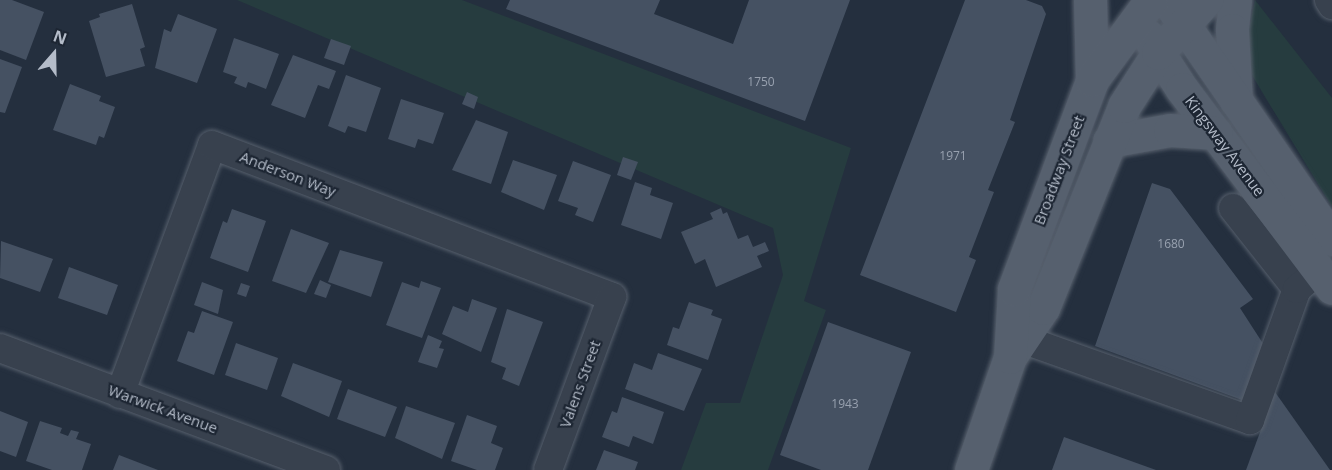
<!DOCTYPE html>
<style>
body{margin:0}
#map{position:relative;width:1332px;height:470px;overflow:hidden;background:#242f3e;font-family:"Open Sans",sans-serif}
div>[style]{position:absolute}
.green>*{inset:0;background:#263c3f}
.building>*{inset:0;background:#455162}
.roads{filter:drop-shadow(0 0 2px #565f6c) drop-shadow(0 0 2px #565f6c)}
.minor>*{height:28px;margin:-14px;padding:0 14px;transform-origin:14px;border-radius:14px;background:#38414e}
.major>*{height:33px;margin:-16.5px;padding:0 16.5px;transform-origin:16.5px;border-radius:16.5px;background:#56606e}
span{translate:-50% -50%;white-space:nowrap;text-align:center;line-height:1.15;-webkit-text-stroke:4.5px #1d2633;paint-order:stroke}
.number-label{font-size:12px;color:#98a1af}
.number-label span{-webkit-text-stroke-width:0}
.street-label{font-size:15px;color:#b4bcc9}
.north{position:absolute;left:24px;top:24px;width:60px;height:60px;-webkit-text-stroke:4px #1d2633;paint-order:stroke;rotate:20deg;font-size:16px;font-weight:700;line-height:24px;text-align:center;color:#b4bcc9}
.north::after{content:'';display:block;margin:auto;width:21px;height:27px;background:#b4bcc9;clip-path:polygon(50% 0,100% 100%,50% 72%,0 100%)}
</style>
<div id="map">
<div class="green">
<div style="clip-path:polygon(237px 0,462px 0,851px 148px,804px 301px,826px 310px,768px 470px,681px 470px,706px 403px,740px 403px,783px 275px,773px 228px)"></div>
<div style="clip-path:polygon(1255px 0,1332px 98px,1332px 207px,1250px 72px,1248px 33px)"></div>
</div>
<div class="building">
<div style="clip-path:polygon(0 0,12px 0,44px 12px,26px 60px,0 50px)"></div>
<div style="clip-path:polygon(510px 0,660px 0,654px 14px,733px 44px,749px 0,850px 0,805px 121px,506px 9px)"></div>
<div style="clip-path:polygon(965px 0,1026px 0,1042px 6px,1046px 14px,1010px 120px,1015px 122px,988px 190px,994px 192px,969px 257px,976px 260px,956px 312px,860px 275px)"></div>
<div style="clip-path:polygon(132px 4px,145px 47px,140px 49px,145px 66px,106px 77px,89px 21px,100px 17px,99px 14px)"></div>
<div style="clip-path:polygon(178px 14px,217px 29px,197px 83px,155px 68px,164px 29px,171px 32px)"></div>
<div style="clip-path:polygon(234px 38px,279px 54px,266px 89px,248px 82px,246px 88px,234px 83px,237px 77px,223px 72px)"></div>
<div style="clip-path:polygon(331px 39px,351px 46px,344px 65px,324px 58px)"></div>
<div style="clip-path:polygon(293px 55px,336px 71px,329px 89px,318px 85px,305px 118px,271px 105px)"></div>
<div style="clip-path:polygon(0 59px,22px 67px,5px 113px,0 112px)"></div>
<div style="clip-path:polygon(346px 75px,381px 88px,366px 132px,348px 126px,345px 133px,328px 126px)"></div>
<div style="clip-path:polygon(70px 84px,101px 96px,99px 101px,115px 107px,104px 138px,99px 136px,96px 145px,53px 130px)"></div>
<div style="clip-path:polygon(467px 92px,478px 97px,474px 109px,462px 104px)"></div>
<div style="clip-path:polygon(401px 99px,444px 113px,433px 144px,418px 139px,415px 148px,388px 139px)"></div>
<div style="clip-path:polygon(476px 120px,508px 132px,491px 184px,452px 170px)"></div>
<div style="clip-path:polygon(623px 157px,638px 162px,631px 180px,617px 175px)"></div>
<div style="clip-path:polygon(513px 160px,557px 175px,544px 210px,501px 192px)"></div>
<div style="clip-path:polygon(573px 161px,611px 175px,593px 222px,575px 215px,578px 208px,558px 201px)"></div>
<div style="clip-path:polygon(635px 182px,652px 188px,650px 195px,673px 203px,661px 239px,621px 225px)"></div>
<div style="clip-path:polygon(1152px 183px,1170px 189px,1253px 299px,1240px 308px,1271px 356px,1242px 400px,1095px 346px)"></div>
<div style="clip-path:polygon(721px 208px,723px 214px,727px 212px,738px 239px,748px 235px,753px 247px,765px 242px,769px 251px,757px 256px,762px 267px,716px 287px,705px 259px,695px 264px,681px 232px,713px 219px,710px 213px)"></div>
<div style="clip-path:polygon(232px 209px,266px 221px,248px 272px,210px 258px,223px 221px,227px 223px)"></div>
<div style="clip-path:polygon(291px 229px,329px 243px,306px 293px,272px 281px)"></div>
<div style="clip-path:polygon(1px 241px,53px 259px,40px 292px,0 278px)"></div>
<div style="clip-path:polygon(340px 250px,383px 262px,371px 297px,328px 282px)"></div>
<div style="clip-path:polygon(69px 267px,118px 285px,107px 315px,58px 298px)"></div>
<div style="clip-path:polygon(320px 280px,331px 285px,326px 298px,314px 294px)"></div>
<div style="clip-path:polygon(421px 281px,441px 288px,422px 338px,386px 325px,402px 282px,419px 288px)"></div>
<div style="clip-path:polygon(202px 282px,223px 290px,218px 314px,194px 305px)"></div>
<div style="clip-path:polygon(241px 283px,250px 286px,246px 297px,237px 294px)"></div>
<div style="clip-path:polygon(472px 299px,497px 308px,481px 352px,442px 334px,453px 306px,468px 312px)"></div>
<div style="clip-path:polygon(689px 302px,713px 310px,711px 315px,722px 319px,708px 360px,667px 345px,673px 327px,679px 329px)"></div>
<div style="clip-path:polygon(507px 309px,543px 322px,519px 386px,502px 379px,506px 368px,491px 362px)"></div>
<div style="clip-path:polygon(202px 311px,233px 322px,214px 375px,177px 361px,188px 331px,194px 333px)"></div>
<div style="clip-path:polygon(828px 322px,911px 352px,868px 470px,821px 470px,780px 455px)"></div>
<div style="clip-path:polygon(428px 335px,442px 341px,439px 348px,444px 349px,437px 368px,418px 362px)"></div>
<div style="clip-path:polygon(236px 343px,278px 358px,267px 390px,225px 375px)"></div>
<div style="clip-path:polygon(658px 353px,702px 369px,684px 411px,625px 389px,634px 363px,652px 370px)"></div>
<div style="clip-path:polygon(293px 363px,342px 381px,329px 417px,281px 396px)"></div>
<div style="clip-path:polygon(348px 389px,397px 407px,385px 437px,337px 419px)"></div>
<div style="clip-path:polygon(1275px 392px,1330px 470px,1246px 470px)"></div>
<div style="clip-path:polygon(622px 397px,664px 412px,653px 444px,633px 436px,629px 447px,602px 437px,612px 411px,617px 413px)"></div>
<div style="clip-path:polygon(406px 406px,455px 423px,442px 459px,395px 438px)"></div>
<div style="clip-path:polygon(0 411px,28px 422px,16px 457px,0 451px)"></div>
<div style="clip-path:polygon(467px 415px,497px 426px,491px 443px,503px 448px,495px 470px,477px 470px,451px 461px)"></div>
<div style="clip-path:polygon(40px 421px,62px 428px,60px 433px,68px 436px,71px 430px,79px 432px,76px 439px,91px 444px,82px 470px,52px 470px,26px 461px)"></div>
<div style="clip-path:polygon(1064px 437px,1156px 470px,1052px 470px)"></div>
<div style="clip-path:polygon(604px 450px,638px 462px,635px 470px,596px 470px)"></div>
<div style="clip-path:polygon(119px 455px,158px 470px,113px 470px)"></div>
</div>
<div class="roads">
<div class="minor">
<div style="left:1329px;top:0;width:6px;rotate:59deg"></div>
<div style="left:1233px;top:208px;width:103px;rotate:51.7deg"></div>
<div style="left:1022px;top:339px;width:242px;rotate:19.6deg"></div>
<div style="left:1250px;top:420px;width:139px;rotate:-70.3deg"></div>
<div style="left:1297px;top:289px;width:29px;rotate:-41deg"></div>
<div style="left:0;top:348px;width:348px;rotate:20.5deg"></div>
<div style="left:120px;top:394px;width:265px;rotate:-69.7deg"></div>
<div style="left:212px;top:145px;width:428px;rotate:20.8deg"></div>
<div style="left:612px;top:297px;width:184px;rotate:110.3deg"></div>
</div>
<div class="major">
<div style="left:1090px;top:0;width:80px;rotate:88.6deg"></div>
<div style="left:1235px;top:0;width:30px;rotate:96deg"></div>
<div style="left:1232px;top:30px;width:71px;rotate:86.8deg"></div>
<div style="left:1171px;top:6px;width:283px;rotate:55.4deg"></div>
<div style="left:1147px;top:35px;width:64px;rotate:57.1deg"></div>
<div style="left:1182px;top:89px;width:249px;rotate:53deg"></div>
<div style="left:1109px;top:141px;width:62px;rotate:-10.2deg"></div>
<div style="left:1170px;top:130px;width:46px;rotate:3.7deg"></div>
<div style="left:1010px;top:357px;width:59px;rotate:-56deg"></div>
<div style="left:1043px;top:308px;width:218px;rotate:-68.1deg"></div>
<div style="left:1124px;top:106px;width:63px;rotate:-57.3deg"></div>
<div style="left:1158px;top:53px;width:72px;rotate:-47.8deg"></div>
<div style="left:971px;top:470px;width:120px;rotate:-71deg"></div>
<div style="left:1010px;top:357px;width:68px;rotate:-86.6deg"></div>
<div style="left:1014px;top:289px;width:223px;rotate:-69.5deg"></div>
<div style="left:1092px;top:80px;width:99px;rotate:-53.6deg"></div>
</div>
</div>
<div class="number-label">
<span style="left:761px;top:82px">1750</span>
<span style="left:953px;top:156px">1971</span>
<span style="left:1171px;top:244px">1680</span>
<span style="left:845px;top:404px">1943</span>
</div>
<div class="street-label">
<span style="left:1225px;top:146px;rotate:53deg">Kingsway Avenue</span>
<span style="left:1059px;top:170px;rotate:-69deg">Broadway Street</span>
<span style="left:288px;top:174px;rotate:21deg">Anderson Way</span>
<span style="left:580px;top:384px;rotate:-70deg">Valens Street</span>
<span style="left:163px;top:409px;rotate:20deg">Warwick Avenue</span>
</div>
<div class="north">N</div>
</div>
